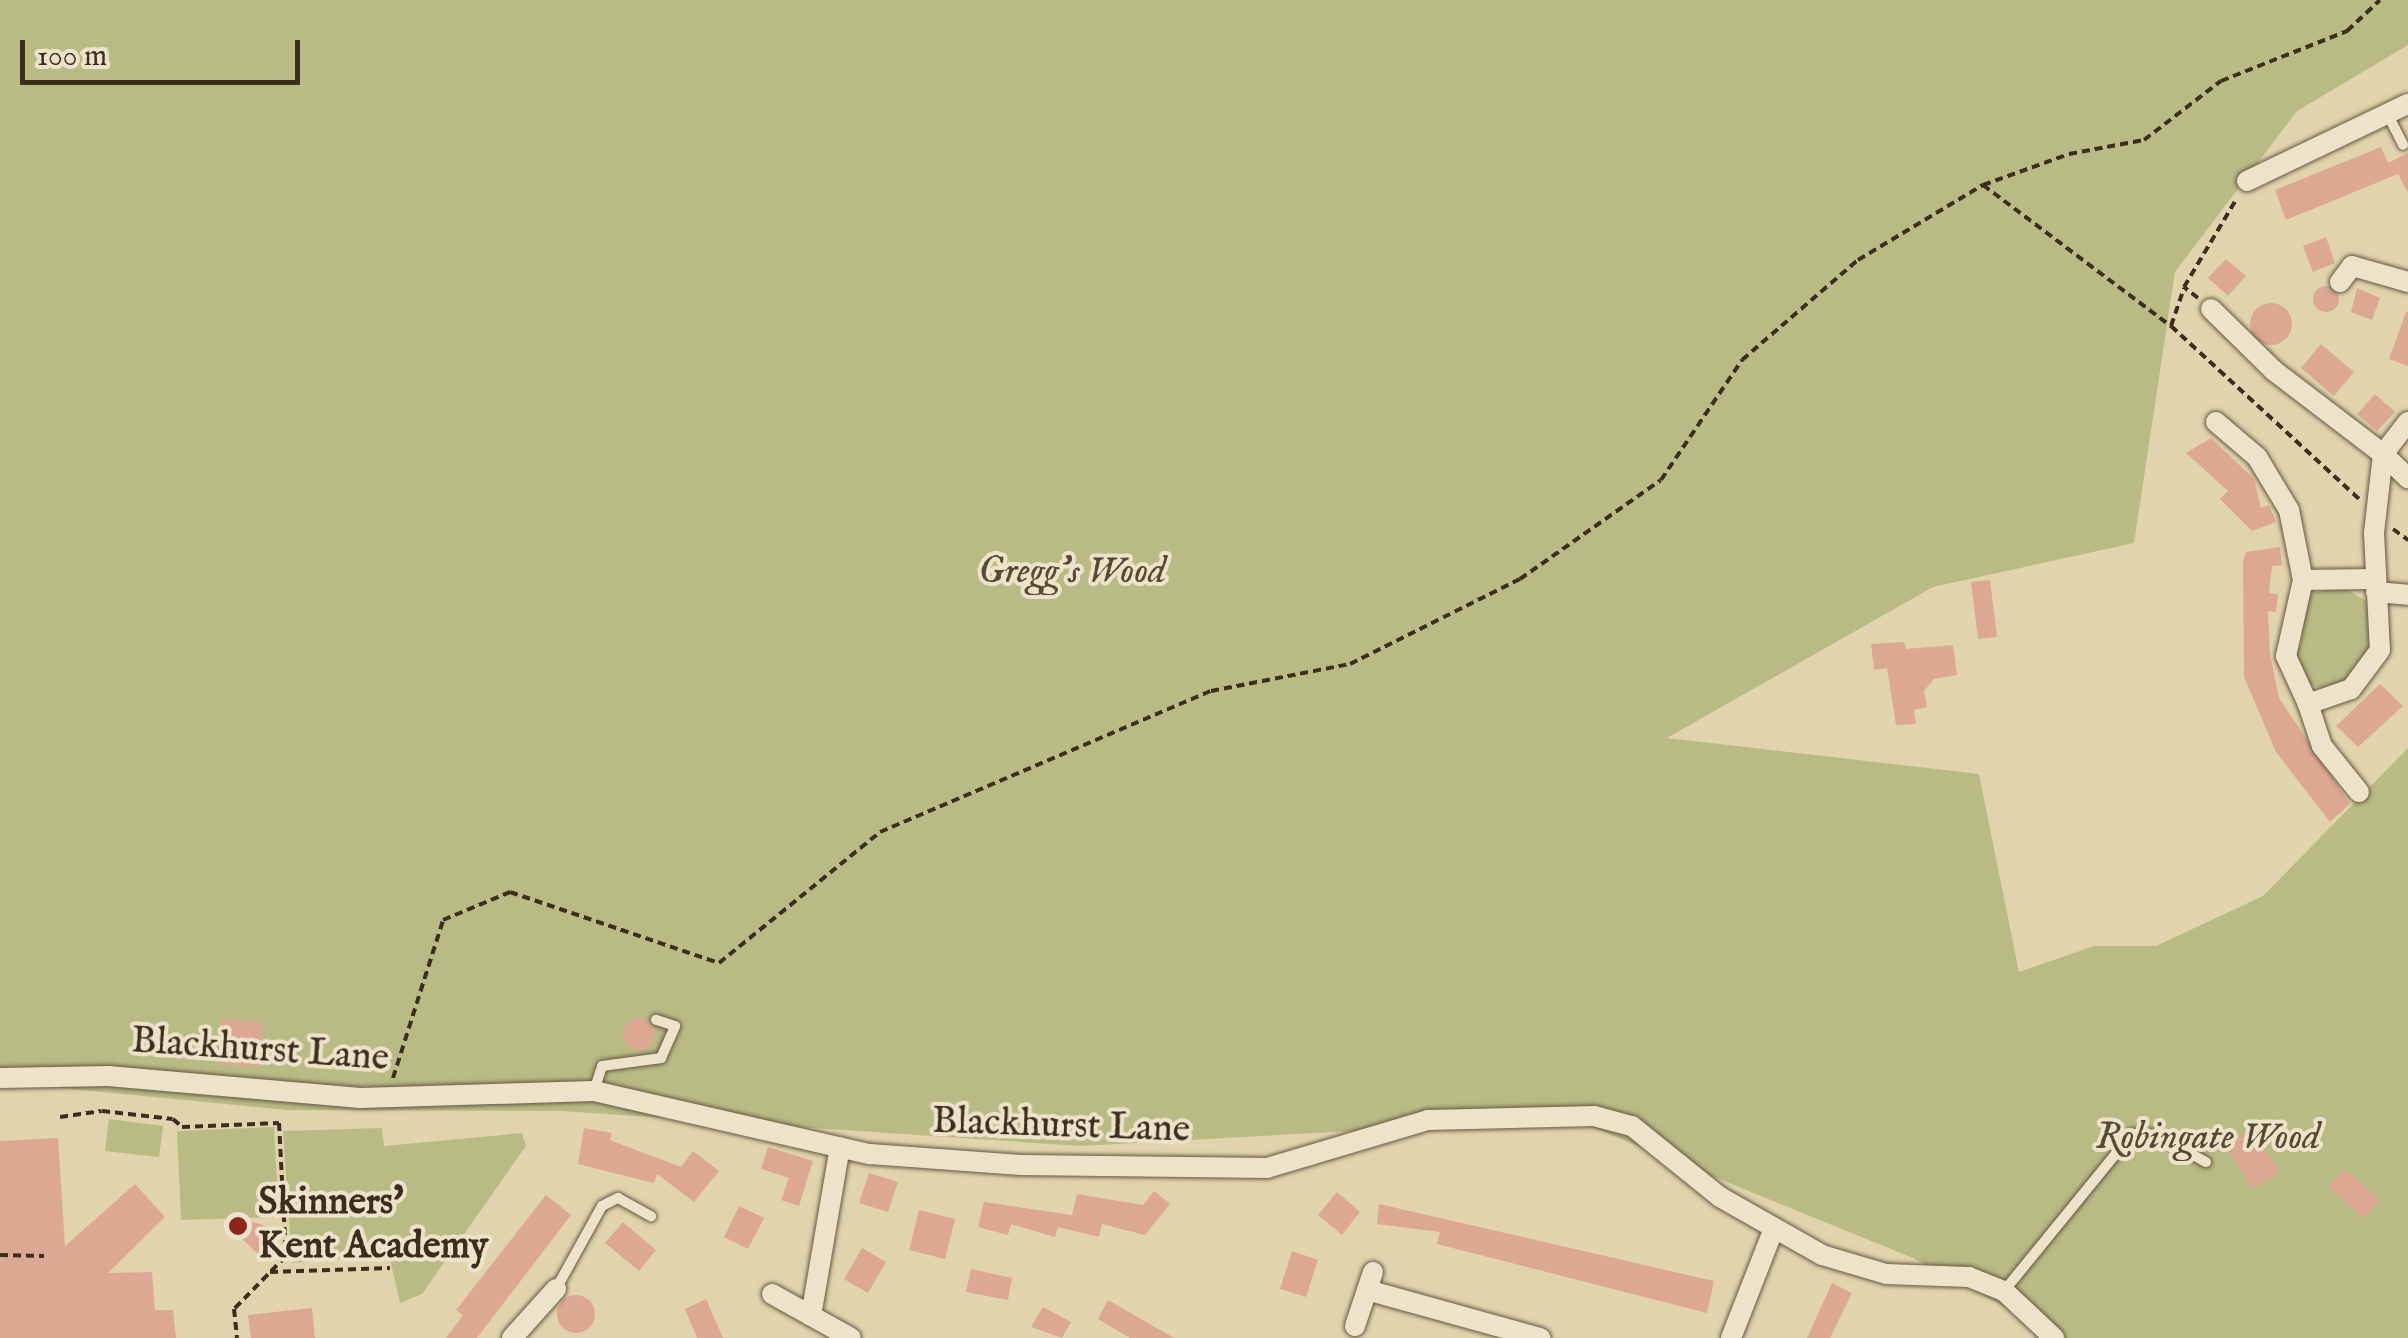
<!DOCTYPE html>
<style>
body{margin:0}
#map{position:relative;width:2408px;height:1338px;overflow:hidden;background:#e1d4ad;font-family:"IM FELL English",serif}
div>[style]{position:absolute}
.green>*{inset:0;background:#b9bb85}
.building>*{inset:0;background:#dda893}
.round{border-radius:50%}
.path>*{height:4px;margin-top:-2px;transform-origin:0;background:repeating-linear-gradient(90deg,#3c2e1d 0 8px,transparent 0 13px)}
.roads{filter:drop-shadow(0 0 2px #655841) drop-shadow(0 0 2px #655841)}
.service>*{height:10px;margin:-5px;padding:0 5px;transform-origin:5px;border-radius:5px;background:#ece3ca}
.minor>*{height:20px;margin:-10px;padding:0 10px;transform-origin:10px;border-radius:10px;background:#ece3ca}
.dots>*{width:28px;height:28px;translate:-50% -50%;box-sizing:border-box;border:5px solid #ece3ca;border-radius:50%}
span{translate:-50% -50%;white-space:nowrap;text-align:center;line-height:1.15;-webkit-text-stroke:8px #ece3ca;paint-order:stroke}
.park-label{font-size:38px;color:#554a32;font-style:italic}
.street-label{font-size:38px;color:#3c2e1d}
.poi-label{font-size:38px;color:#3c2e1d;font-weight:700}
.left{translate:0 -50%;text-align:left}
.scale{position:absolute;left:20px;top:40px;width:280px;height:45px;box-sizing:border-box;border:5px solid #3c2e1d;border-top:0;padding-left:12px;font-size:30px;line-height:35px;white-space:nowrap;color:#3c2e1d;-webkit-text-stroke:8px #ece3ca;paint-order:stroke}
</style>
<div id="map">
<div class="green">
<div style="clip-path:polygon(0 0,2408px 0,2408px 45px,2297px 111px,2175px 272px,2134px 543px,1933px 587px,1667px 738px,1979px 774px,2019px 972px,2094px 946px,2156px 946px,2263px 896px,2408px 748px,2408px 1338px,2063px 1338px,1913px 1258px,1572px 1119px,1081px 1146px,561px 1111px,286px 1110px,0 1082px)"></div>
<div style="clip-path:polygon(2343px 587px,2369px 603px,2373px 649px,2348px 683px,2325px 690px,2307px 683px,2293px 650px,2301px 645px,2303px 604px,2312px 593px)"></div>
<div style="clip-path:polygon(109px 1119px,163px 1126px,159px 1157px,105px 1151px)"></div>
<div style="clip-path:polygon(274px 1127px,279px 1217px,181px 1220px,177px 1131px)"></div>
<div style="clip-path:polygon(382px 1128px,384px 1146px,522px 1133px,526px 1146px,422px 1294px,400px 1303px,389px 1255px,292px 1263px,283px 1131px)"></div>
</div>
<div class="building">
<div style="clip-path:polygon(2381px 147px,2388px 163px,2408px 153px,2408px 193px,2398px 174px,2286px 220px,2275px 190px)"></div>
<div style="clip-path:polygon(2326px 237px,2335px 263px,2313px 272px,2303px 246px)"></div>
<div style="clip-path:polygon(2226px 259px,2246px 276px,2228px 296px,2208px 278px)"></div>
<div class="round" style="left:2313px;top:286px;width:26px;height:26px"></div>
<div style="clip-path:polygon(2357px 288px,2380px 298px,2372px 320px,2351px 312px)"></div>
<div class="round" style="left:2250px;top:303px;width:42px;height:42px"></div>
<div style="clip-path:polygon(2406px 312px,2408px 312px,2408px 366px,2389px 359px)"></div>
<div style="clip-path:polygon(2321px 344px,2354px 372px,2334px 396px,2301px 368px)"></div>
<div style="clip-path:polygon(2375px 394px,2395px 412px,2377px 431px,2357px 414px)"></div>
<div style="clip-path:polygon(2211px 438px,2254px 479px,2261px 508px,2269px 505px,2276px 522px,2252px 531px,2220px 499px,2228px 491px,2186px 453px)"></div>
<div style="clip-path:polygon(2280px 547px,2282px 565px,2272px 566px,2269px 593px,2278px 594px,2276px 612px,2268px 611px,2270px 654px,2279px 698px,2350px 804px,2330px 822px,2276px 752px,2244px 677px,2243px 561px,2246px 552px)"></div>
<div style="clip-path:polygon(1990px 580px,1997px 637px,1978px 639px,1971px 582px)"></div>
<div style="clip-path:polygon(1904px 642px,1906px 649px,1953px 645px,1957px 675px,1934px 679px,1924px 691px,1927px 707px,1914px 710px,1916px 724px,1896px 725px,1887px 668px,1874px 670px,1871px 644px)"></div>
<div style="clip-path:polygon(2380px 684px,2403px 706px,2358px 747px,2336px 726px)"></div>
<div class="round" style="left:623px;top:1018px;width:32px;height:32px"></div>
<div style="clip-path:polygon(222px 1019px,263px 1022px,260px 1067px,219px 1064px)"></div>
<div style="clip-path:polygon(584px 1128px,612px 1133px,610px 1140px,681px 1167px,693px 1151px,719px 1171px,694px 1202px,657px 1174px,654px 1183px,578px 1164px)"></div>
<div style="clip-path:polygon(2253px 1128px,2280px 1173px,2252px 1189px,2225px 1145px)"></div>
<div style="clip-path:polygon(58px 1138px,65px 1246px,135px 1184px,165px 1217px,108px 1273px,152px 1272px,155px 1310px,173px 1310px,176px 1338px,0 1338px,0 1141px)"></div>
<div style="clip-path:polygon(768px 1147px,813px 1161px,799px 1206px,781px 1200px,789px 1178px,761px 1169px)"></div>
<div style="clip-path:polygon(2345px 1169px,2380px 1200px,2364px 1218px,2328px 1187px)"></div>
<div style="clip-path:polygon(869px 1173px,898px 1182px,888px 1212px,859px 1203px)"></div>
<div style="clip-path:polygon(1154px 1191px,1170px 1204px,1145px 1235px,1102px 1224px,1099px 1237px,1058px 1227px,1055px 1237px,1011px 1224px,1008px 1235px,978px 1227px,984px 1202px,1072px 1215px,1077px 1194px,1143px 1205px)"></div>
<div style="clip-path:polygon(1337px 1192px,1360px 1212px,1342px 1235px,1318px 1215px)"></div>
<div style="clip-path:polygon(546px 1195px,571px 1215px,477px 1338px,446px 1338px,463px 1315px,456px 1310px)"></div>
<div style="clip-path:polygon(1379px 1204px,1714px 1281px,1707px 1313px,1437px 1244px,1440px 1232px,1377px 1224px)"></div>
<div style="clip-path:polygon(739px 1206px,764px 1218px,748px 1249px,724px 1237px)"></div>
<div style="clip-path:polygon(919px 1210px,955px 1219px,945px 1259px,909px 1250px)"></div>
<div style="clip-path:polygon(250px 1221px,272px 1228px,278px 1247px,265px 1261px,237px 1234px)"></div>
<div style="clip-path:polygon(623px 1222px,656px 1250px,639px 1271px,605px 1243px)"></div>
<div style="clip-path:polygon(862px 1248px,886px 1262px,868px 1293px,844px 1279px)"></div>
<div style="clip-path:polygon(1292px 1251px,1318px 1260px,1306px 1297px,1280px 1289px)"></div>
<div style="clip-path:polygon(971px 1269px,1012px 1278px,1008px 1300px,966px 1292px)"></div>
<div style="clip-path:polygon(1832px 1283px,1852px 1293px,1830px 1338px,1807px 1338px)"></div>
<div class="round" style="left:557px;top:1295px;width:38px;height:38px"></div>
<div style="clip-path:polygon(706px 1299px,723px 1338px,697px 1338px,685px 1309px)"></div>
<div style="clip-path:polygon(1108px 1300px,1174px 1338px,1130px 1338px,1098px 1319px)"></div>
<div style="clip-path:polygon(1043px 1307px,1071px 1322px,1062px 1338px,1031px 1327px)"></div>
<div style="clip-path:polygon(312px 1308px,315px 1338px,251px 1338px,248px 1315px)"></div>
</div>
<div class="path">
<div style="left:1983px;top:185px;width:91px;rotate:-19.8deg"></div>
<div style="left:2069px;top:154px;width:76px;rotate:-10.6deg"></div>
<div style="left:2144px;top:140px;width:97px;rotate:-37.5deg"></div>
<div style="left:2221px;top:81px;width:136px;rotate:-21.6deg"></div>
<div style="left:2347px;top:31px;width:45px;rotate:-43.2deg"></div>
<div style="left:2198px;top:298px;width:18px;rotate:-142deg"></div>
<div style="left:2184px;top:287px;width:104px;rotate:-59.2deg"></div>
<div style="left:2171px;top:326px;width:40px;rotate:-71.1deg"></div>
<div style="left:2393px;top:529px;width:19px;rotate:36deg"></div>
<div style="left:393px;top:1078px;width:166px;rotate:-72.4deg"></div>
<div style="left:443px;top:920px;width:73px;rotate:-22.7deg"></div>
<div style="left:510px;top:892px;width:221px;rotate:18.8deg"></div>
<div style="left:719px;top:963px;width:208px;rotate:-39.1deg"></div>
<div style="left:880px;top:832px;width:360px;rotate:-23.1deg"></div>
<div style="left:1211px;top:691px;width:142px;rotate:-11deg"></div>
<div style="left:1350px;top:664px;width:190px;rotate:-26.6deg"></div>
<div style="left:1520px;top:579px;width:172px;rotate:-35.1deg"></div>
<div style="left:1661px;top:480px;width:145px;rotate:-56deg"></div>
<div style="left:1742px;top:360px;width:153px;rotate:-40.8deg"></div>
<div style="left:1858px;top:260px;width:146px;rotate:-31deg"></div>
<div style="left:1983px;top:185px;width:235px;rotate:36.9deg"></div>
<div style="left:2171px;top:326px;width:257px;rotate:42.6deg"></div>
<div style="left:60px;top:1117px;width:42px;rotate:-8.1deg"></div>
<div style="left:102px;top:1111px;width:71px;rotate:6.4deg"></div>
<div style="left:173px;top:1119px;width:12px;rotate:42deg"></div>
<div style="left:182px;top:1127px;width:97px;rotate:-2.4deg"></div>
<div style="left:279px;top:1123px;width:133px;rotate:87deg"></div>
<div style="left:286px;top:1256px;width:74px;rotate:134.5deg"></div>
<div style="left:234px;top:1309px;width:29px;rotate:84deg"></div>
<div style="left:0;top:1255px;width:44px;rotate:1.3deg"></div>
<div style="left:270px;top:1272px;width:120px;rotate:-1.9deg"></div>
</div>
<div class="roads">
<div class="service">
<div style="left:2389px;top:117px;width:31px;rotate:63deg"></div>
<div style="left:594px;top:1091px;width:26px;rotate:-72deg"></div>
<div style="left:602px;top:1066px;width:60px;rotate:-7.7deg"></div>
<div style="left:661px;top:1058px;width:35px;rotate:-66deg"></div>
<div style="left:675px;top:1026px;width:20px;rotate:-162deg"></div>
<div style="left:556px;top:1289px;width:95px;rotate:-61deg"></div>
<div style="left:602px;top:1206px;width:18px;rotate:-27deg"></div>
<div style="left:618px;top:1198px;width:38px;rotate:29deg"></div>
<div style="left:2004px;top:1291px;width:203px;rotate:-50.8deg"></div>
<div style="left:2132px;top:1134px;width:25px;rotate:2deg"></div>
<div style="left:2157px;top:1135px;width:56px;rotate:28.9deg"></div>
</div>
<div class="minor">
<div style="left:2247px;top:181px;width:178px;rotate:-25.6deg"></div>
<div style="left:2340px;top:282px;width:20px;rotate:-53deg"></div>
<div style="left:2352px;top:266px;width:58px;rotate:15.9deg"></div>
<div style="left:2211px;top:309px;width:87px;rotate:44.5deg"></div>
<div style="left:2273px;top:370px;width:138px;rotate:37.4deg"></div>
<div style="left:2383px;top:454px;width:80px;rotate:96.5deg"></div>
<div style="left:2374px;top:533px;width:117px;rotate:87.1deg"></div>
<div style="left:2380px;top:650px;width:49px;rotate:126.6deg"></div>
<div style="left:2351px;top:689px;width:46px;rotate:160.8deg"></div>
<div style="left:2308px;top:704px;width:53px;rotate:-114.6deg"></div>
<div style="left:2286px;top:656px;width:78px;rotate:-77.4deg"></div>
<div style="left:2303px;top:580px;width:71px;rotate:-0.8deg"></div>
<div style="left:2216px;top:422px;width:54px;rotate:40.5deg"></div>
<div style="left:2257px;top:457px;width:62px;rotate:58.9deg"></div>
<div style="left:2289px;top:510px;width:71px;rotate:78.7deg"></div>
<div style="left:2408px;top:422px;width:41px;rotate:128deg"></div>
<div style="left:2383px;top:454px;width:35px;rotate:44deg"></div>
<div style="left:2376px;top:592px;width:32px;rotate:5deg"></div>
<div style="left:2308px;top:704px;width:44px;rotate:71.6deg"></div>
<div style="left:2322px;top:746px;width:59px;rotate:51.2deg"></div>
<div style="left:0;top:1078px;width:108px;rotate:-1.1deg"></div>
<div style="left:108px;top:1076px;width:253px;rotate:5deg"></div>
<div style="left:360px;top:1098px;width:234px;rotate:-1.7deg"></div>
<div style="left:594px;top:1091px;width:283px;rotate:12.9deg"></div>
<div style="left:870px;top:1154px;width:151px;rotate:4.2deg"></div>
<div style="left:1021px;top:1165px;width:246px;rotate:0.7deg"></div>
<div style="left:1267px;top:1168px;width:168px;rotate:-16.6deg"></div>
<div style="left:1428px;top:1120px;width:166px;rotate:-1.4deg"></div>
<div style="left:1594px;top:1116px;width:39px;rotate:15deg"></div>
<div style="left:1632px;top:1126px;width:113px;rotate:38.9deg"></div>
<div style="left:1720px;top:1197px;width:117px;rotate:29.6deg"></div>
<div style="left:1822px;top:1255px;width:67px;rotate:16.5deg"></div>
<div style="left:1886px;top:1274px;width:83px;rotate:2.1deg"></div>
<div style="left:1969px;top:1277px;width:38px;rotate:22deg"></div>
<div style="left:2004px;top:1291px;width:69px;rotate:43.2deg"></div>
<div style="left:1367px;top:1290px;width:180px;rotate:15.5deg"></div>
<div style="left:772px;top:1294px;width:90px;rotate:29.1deg"></div>
<div style="left:811px;top:1316px;width:171px;rotate:-80.3deg"></div>
<div style="left:1355px;top:1326px;width:57px;rotate:-71.6deg"></div>
<div style="left:512px;top:1338px;width:66px;rotate:-48.1deg"></div>
<div style="left:1731px;top:1338px;width:115px;rotate:-68.6deg"></div>
</div>
</div>
<div class="dots">
<div style="left:238px;top:1226px;background:#8f2418"></div>
</div>
<div class="park-label">
<span style="left:1072px;top:573px">Gregg's Wood</span>
<span style="left:2208px;top:1139px">Robingate Wood</span>
</div>
<div class="street-label">
<span style="left:260px;top:1051px;rotate:4deg">Blackhurst Lane</span>
<span style="left:1061px;top:1127px;rotate:2deg">Blackhurst Lane</span>
</div>
<div class="poi-label">
<span class="left" style="left:258px;top:1226px">Skinners'<br>Kent Academy</span>
</div>
<div class="scale">100 m</div>
</div>
